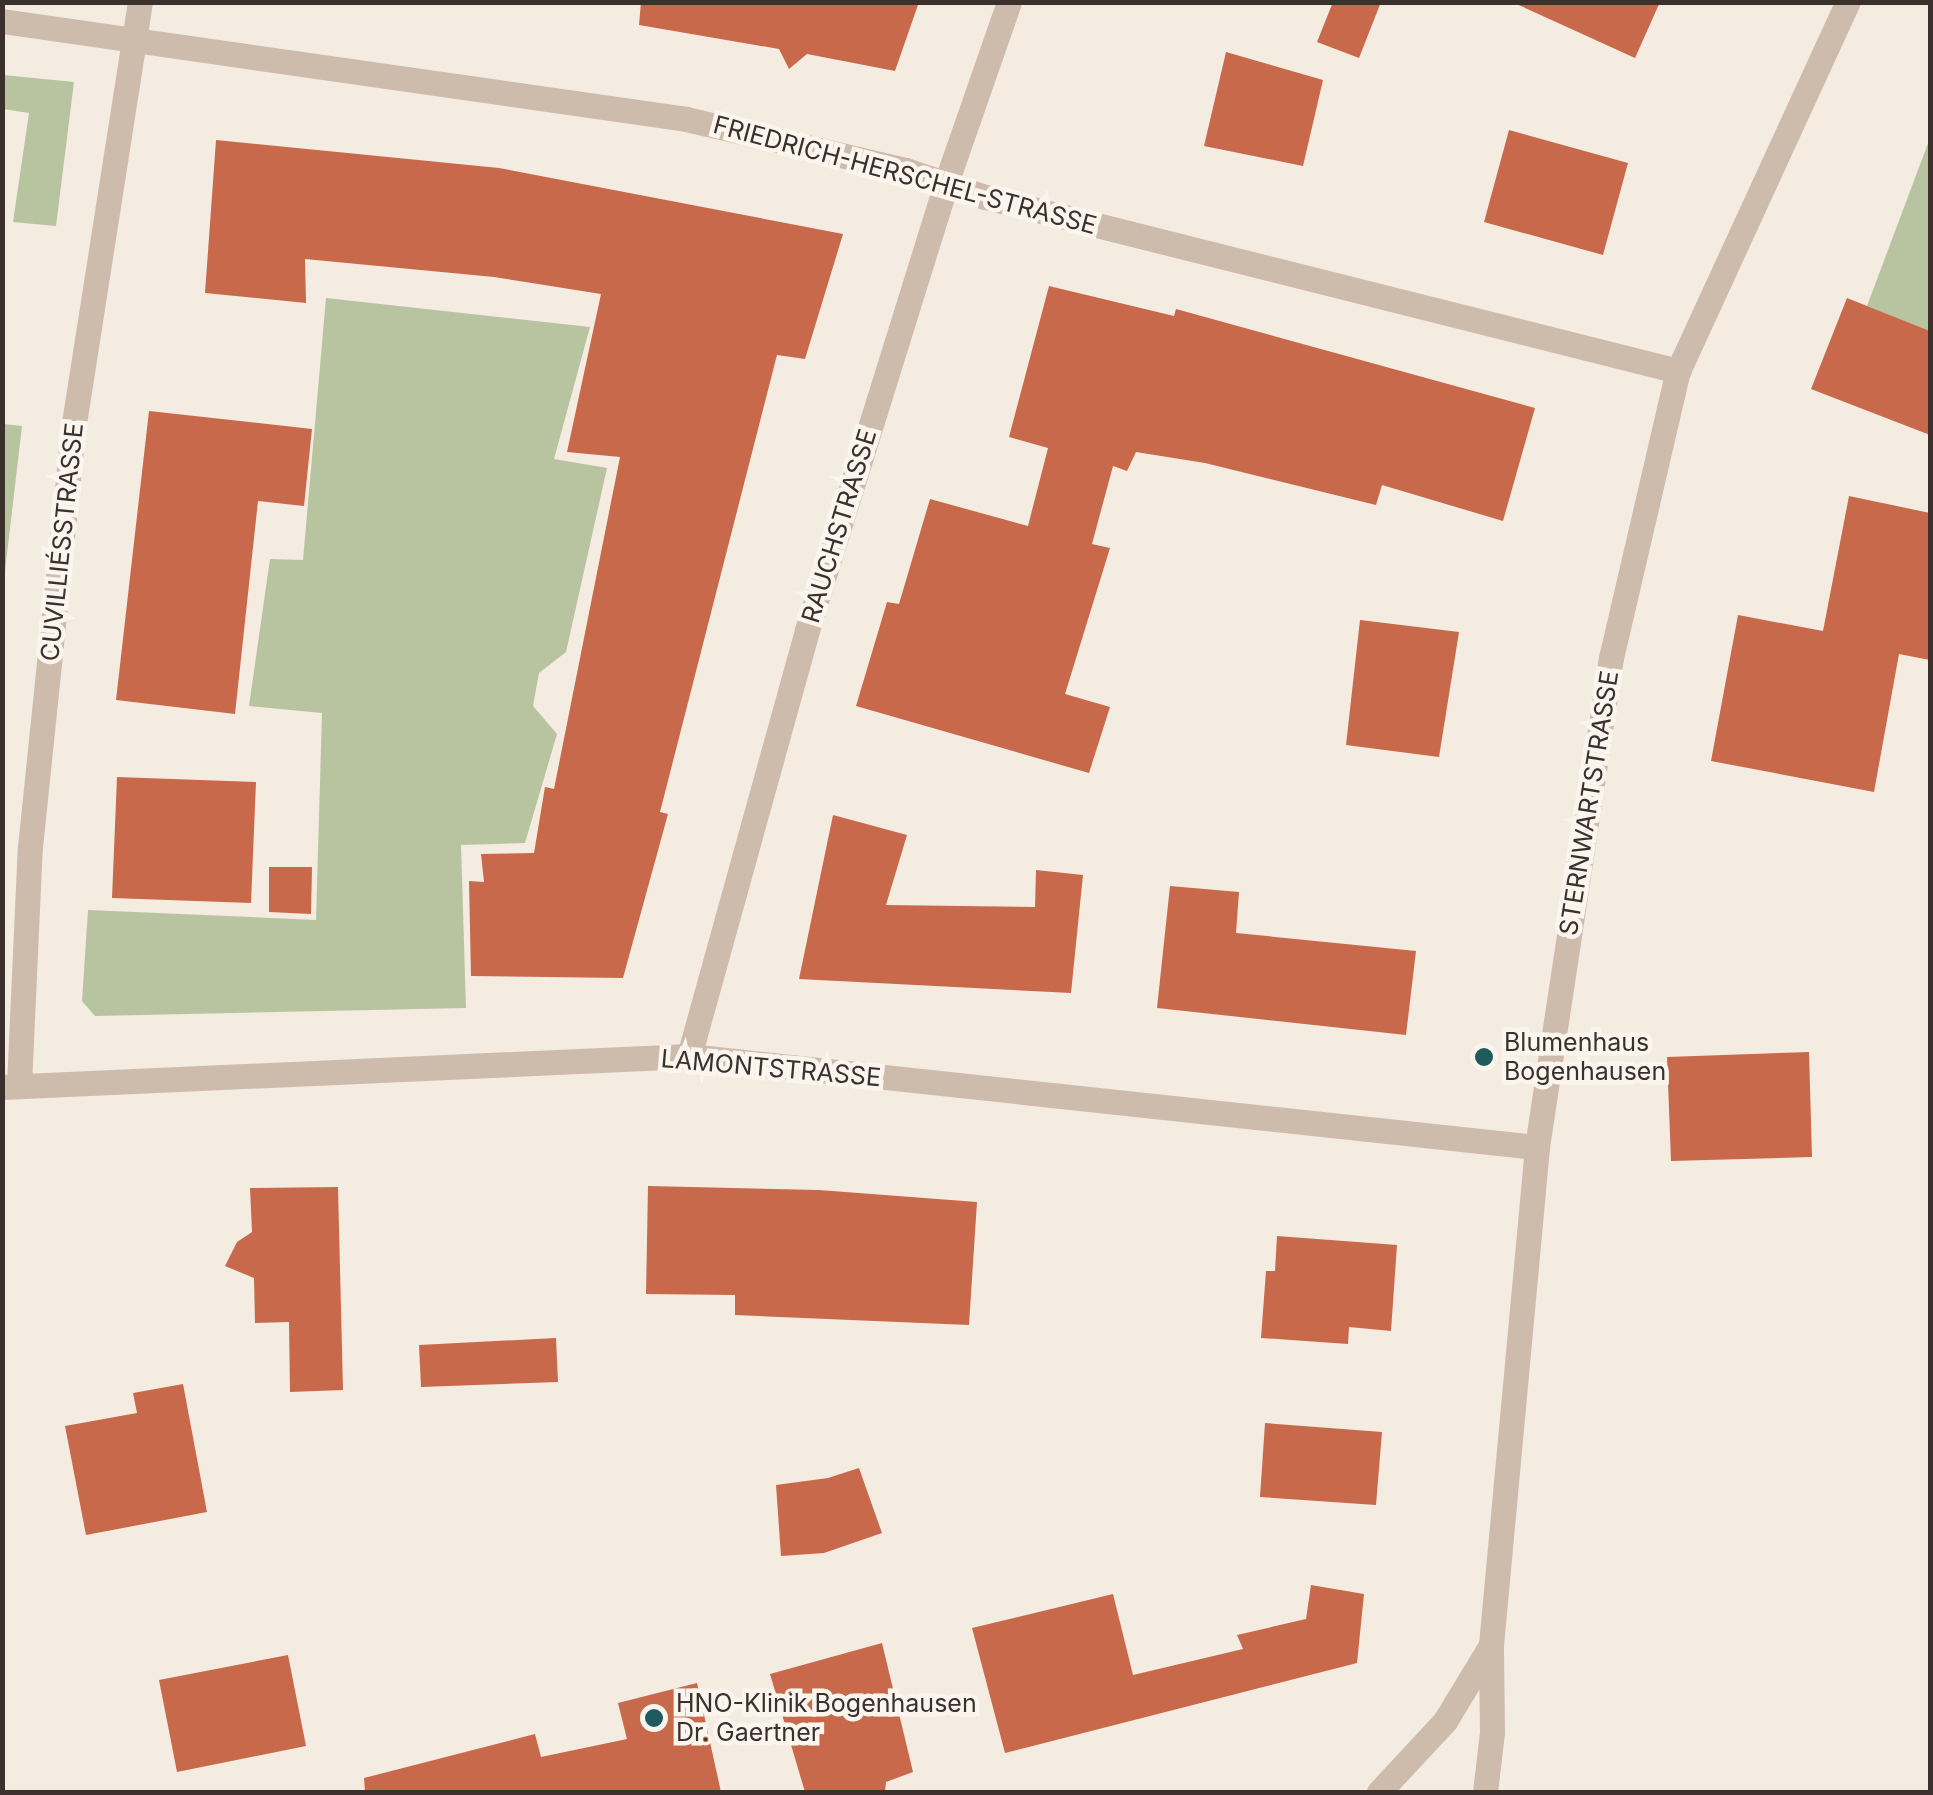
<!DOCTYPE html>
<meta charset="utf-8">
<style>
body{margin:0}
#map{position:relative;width:1933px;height:1795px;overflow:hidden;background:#f4ebe1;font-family:Inter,sans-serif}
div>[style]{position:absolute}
.green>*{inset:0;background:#b8c4a0}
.building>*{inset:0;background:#c8694b}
.minor>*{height:25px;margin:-12.5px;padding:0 12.5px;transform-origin:12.5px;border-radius:12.5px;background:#cdbbac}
.dots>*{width:28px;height:28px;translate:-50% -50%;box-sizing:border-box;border:5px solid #fbf5ee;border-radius:50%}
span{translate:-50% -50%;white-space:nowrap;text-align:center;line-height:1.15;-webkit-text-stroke:9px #fbf5ee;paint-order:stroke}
.street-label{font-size:25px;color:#3b302b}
.poi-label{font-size:25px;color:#3b302b}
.left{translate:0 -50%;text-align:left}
.frame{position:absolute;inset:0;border:5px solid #3b302b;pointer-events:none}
</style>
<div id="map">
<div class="green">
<div style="clip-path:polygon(3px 75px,74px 82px,56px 226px,13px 222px,29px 113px,3px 109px)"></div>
<div style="clip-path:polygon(1930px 138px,1930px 331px,1867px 306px)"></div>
<div style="clip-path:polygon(326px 298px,590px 327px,554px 459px,607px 468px,566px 652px,539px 673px,533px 706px,557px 734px,525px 843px,461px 845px,466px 1008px,95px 1016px,82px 1001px,88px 910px,316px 920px,322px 713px,249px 706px,270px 559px,303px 560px)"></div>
<div style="clip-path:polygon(3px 424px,22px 426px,3px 588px,2px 424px)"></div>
</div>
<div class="building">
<div style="clip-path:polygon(641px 2px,919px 2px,895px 71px,807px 54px,789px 69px,779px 49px,639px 25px)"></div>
<div style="clip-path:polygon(1333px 2px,1381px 2px,1359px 58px,1317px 42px)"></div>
<div style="clip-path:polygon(1512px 2px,1660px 2px,1635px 58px)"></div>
<div style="clip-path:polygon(1226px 52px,1323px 80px,1303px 166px,1204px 146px)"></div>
<div style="clip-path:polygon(1509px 130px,1628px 163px,1603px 255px,1484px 222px)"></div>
<div style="clip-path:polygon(216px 140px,499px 168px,843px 234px,805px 359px,777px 355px,660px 812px,668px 814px,623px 978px,471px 976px,469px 881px,484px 882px,481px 854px,534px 853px,545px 787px,554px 789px,620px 457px,567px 452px,601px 294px,494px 277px,305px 259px,306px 303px,205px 293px)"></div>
<div style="clip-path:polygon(1049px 286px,1174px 316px,1176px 309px,1535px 408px,1503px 521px,1382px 485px,1376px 505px,1205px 463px,1136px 452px,1127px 471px,1113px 466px,1092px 544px,1110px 548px,1065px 694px,1110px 707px,1089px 773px,856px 706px,887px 602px,899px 604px,930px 499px,1028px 526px,1048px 448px,1009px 437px)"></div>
<div style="clip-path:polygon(1847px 298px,1930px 331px,1930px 435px,1811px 389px)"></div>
<div style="clip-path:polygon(149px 411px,312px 429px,304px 506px,258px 501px,235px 714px,116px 700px)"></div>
<div style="clip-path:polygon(1849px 496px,1930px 513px,1930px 660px,1899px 654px,1874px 792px,1711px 761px,1738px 615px,1823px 631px)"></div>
<div style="clip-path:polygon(1360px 620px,1459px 632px,1439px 757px,1346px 745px)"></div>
<div style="clip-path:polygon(117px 777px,256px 782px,251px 903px,112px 898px)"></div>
<div style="clip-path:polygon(833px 815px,907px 835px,886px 905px,1035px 907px,1036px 870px,1083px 875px,1071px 993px,799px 979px)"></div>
<div style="clip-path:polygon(269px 867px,312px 867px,311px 914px,269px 912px)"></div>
<div style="clip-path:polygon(1170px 886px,1239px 892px,1236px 933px,1416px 951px,1406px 1035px,1157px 1008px)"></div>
<div style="clip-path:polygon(1809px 1052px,1812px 1157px,1671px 1161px,1667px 1057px)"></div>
<div style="clip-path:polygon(648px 1186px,819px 1190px,977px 1202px,969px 1325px,735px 1315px,735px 1295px,646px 1294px)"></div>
<div style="clip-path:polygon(338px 1187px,343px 1390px,290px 1392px,289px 1322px,255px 1323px,254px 1278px,225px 1266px,237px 1242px,252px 1232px,250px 1188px)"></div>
<div style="clip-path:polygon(1277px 1236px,1397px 1245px,1391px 1331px,1349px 1327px,1348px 1344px,1261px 1338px,1266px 1271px,1275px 1271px)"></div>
<div style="clip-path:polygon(556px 1338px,558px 1382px,421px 1387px,419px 1345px)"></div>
<div style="clip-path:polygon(183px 1384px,207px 1512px,86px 1535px,65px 1426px,137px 1413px,133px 1393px)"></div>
<div style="clip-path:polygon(1265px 1423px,1382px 1432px,1376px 1505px,1260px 1497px)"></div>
<div style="clip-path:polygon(859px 1468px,882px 1533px,824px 1553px,781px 1556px,776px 1485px,828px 1478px)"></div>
<div style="clip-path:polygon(1311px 1585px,1364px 1594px,1357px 1663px,1005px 1753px,972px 1628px,1113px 1594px,1133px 1675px,1243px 1649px,1237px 1635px,1306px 1619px)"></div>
<div style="clip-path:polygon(882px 1643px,913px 1772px,886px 1782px,885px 1792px,805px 1792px,770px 1674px)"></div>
<div style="clip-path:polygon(288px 1655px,306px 1746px,177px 1772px,159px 1680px)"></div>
<div style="clip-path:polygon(697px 1683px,721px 1792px,365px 1792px,364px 1778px,535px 1734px,541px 1757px,627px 1739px,618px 1703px)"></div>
</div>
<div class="minor">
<div style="left:2px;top:21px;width:691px;rotate:8.15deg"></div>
<div style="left:686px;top:119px;width:226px;rotate:13.1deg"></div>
<div style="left:906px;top:170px;width:83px;rotate:18.9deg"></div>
<div style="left:985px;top:197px;width:715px;rotate:14.09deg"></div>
<div style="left:689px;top:1056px;width:442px;rotate:-74.5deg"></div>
<div style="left:807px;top:630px;width:468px;rotate:-72.7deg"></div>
<div style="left:946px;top:183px;width:192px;rotate:-70.8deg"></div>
<div style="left:19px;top:1085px;width:238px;rotate:-87.4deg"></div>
<div style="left:30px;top:847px;width:426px;rotate:-84.1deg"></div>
<div style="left:74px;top:423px;width:426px;rotate:-81.1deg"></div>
<div style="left:2px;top:1087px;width:688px;rotate:-2.58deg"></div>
<div style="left:689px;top:1056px;width:853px;rotate:6.13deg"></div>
<div style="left:1379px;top:1792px;width:97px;rotate:-47.1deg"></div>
<div style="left:1445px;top:1721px;width:89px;rotate:-58.8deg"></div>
<div style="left:1485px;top:1792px;width:60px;rotate:-83.3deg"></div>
<div style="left:1492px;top:1732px;width:87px;rotate:-90.7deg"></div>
<div style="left:1491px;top:1645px;width:500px;rotate:-84.72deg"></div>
<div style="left:1537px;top:1147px;width:495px;rotate:-81.4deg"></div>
<div style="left:1611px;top:658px;width:295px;rotate:-76.9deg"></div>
<div style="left:1678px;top:371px;width:406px;rotate:-65.3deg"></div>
</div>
<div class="dots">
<div style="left:1484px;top:1057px;background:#1f5a5e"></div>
<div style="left:654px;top:1718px;background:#1f5a5e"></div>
</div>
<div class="street-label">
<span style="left:905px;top:175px;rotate:15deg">FRIEDRICH-HERSCHEL-STRASSE</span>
<span style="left:839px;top:526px;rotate:-73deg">RAUCHSTRASSE</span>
<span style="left:62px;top:542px;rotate:-84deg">CUVILLIÉSSTRASSE</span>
<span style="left:1589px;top:803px;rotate:-81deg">STERNWARTSTRASSE</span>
<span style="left:771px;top:1068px;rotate:5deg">LAMONTSTRASSE</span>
</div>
<div class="poi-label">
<span class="left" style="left:1504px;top:1057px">Blumenhaus<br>Bogenhausen</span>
<span class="left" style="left:676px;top:1718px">HNO-Klinik Bogenhausen<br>Dr. Gaertner</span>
</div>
<div class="frame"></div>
</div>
